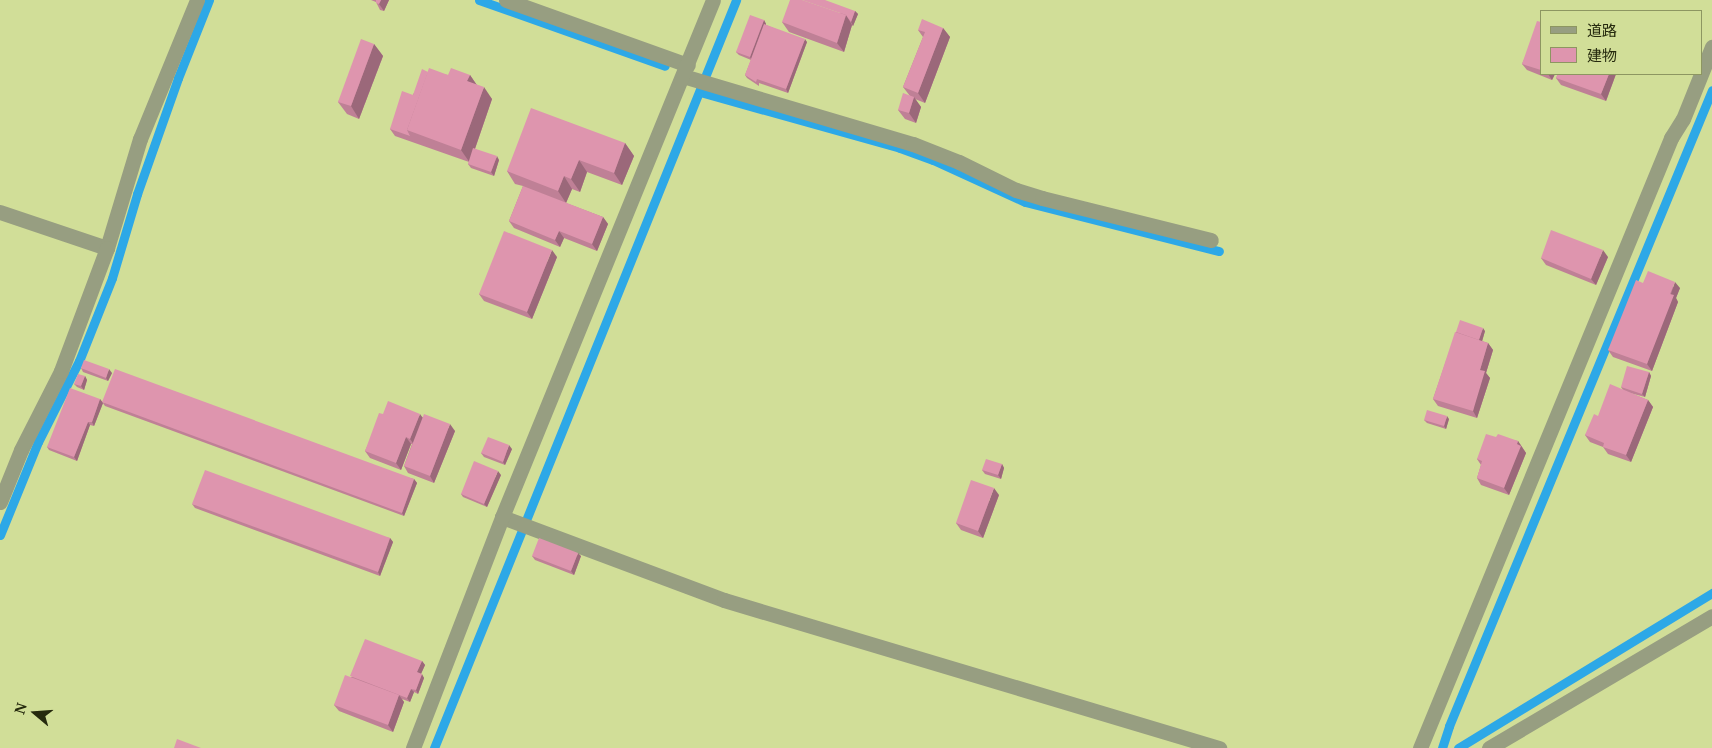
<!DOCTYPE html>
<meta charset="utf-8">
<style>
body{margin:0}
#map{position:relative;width:1712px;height:748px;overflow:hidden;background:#d1de98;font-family:"Noto Serif","Noto Sans JP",serif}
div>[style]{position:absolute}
.stream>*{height:9px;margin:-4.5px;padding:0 4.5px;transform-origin:4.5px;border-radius:4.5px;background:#2da8e7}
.minor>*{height:15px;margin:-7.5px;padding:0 7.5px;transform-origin:7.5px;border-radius:7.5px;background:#979e81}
.wall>*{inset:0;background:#bf8096}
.shaded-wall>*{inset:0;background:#9b687a}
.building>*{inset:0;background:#de95ae}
span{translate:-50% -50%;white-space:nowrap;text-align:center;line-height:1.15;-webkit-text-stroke:4.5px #d1de98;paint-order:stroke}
.legend{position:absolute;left:1540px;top:10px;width:162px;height:65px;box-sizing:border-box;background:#d1de98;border:1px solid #8d9661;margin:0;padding:6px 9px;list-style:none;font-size:15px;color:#262a0e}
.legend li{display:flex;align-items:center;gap:10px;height:25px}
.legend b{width:25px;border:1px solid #8d9661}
.north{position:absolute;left:10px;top:688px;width:50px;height:50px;-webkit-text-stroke:4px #d1de98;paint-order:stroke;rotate:288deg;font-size:14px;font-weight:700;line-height:20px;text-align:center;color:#262a0e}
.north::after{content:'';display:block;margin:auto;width:18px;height:22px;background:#262a0e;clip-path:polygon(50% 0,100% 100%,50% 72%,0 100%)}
</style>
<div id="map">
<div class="stream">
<div style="left:479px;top:0;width:197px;rotate:19.5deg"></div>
<div style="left:700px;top:92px;width:208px;rotate:15.6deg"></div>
<div style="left:900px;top:148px;width:35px;rotate:20deg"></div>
<div style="left:933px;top:160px;width:101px;rotate:24.5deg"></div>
<div style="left:1025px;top:202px;width:200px;rotate:14.2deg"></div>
<div style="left:0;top:535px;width:100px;rotate:-67.8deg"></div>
<div style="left:38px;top:442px;width:91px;rotate:-63.2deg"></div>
<div style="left:79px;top:361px;width:89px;rotate:-68.3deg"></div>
<div style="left:112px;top:278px;width:88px;rotate:-73.4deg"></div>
<div style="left:137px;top:194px;width:123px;rotate:-70.5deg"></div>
<div style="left:178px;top:78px;width:84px;rotate:-68.3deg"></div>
<div style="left:434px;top:748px;width:807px;rotate:-68.01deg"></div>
<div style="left:1442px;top:748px;width:23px;rotate:-72deg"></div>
<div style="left:1449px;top:726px;width:688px;rotate:-67.53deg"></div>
<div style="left:1458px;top:748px;width:298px;rotate:-31.4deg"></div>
</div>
<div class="minor">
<div style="left:506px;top:0;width:193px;rotate:19.7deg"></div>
<div style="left:683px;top:76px;width:240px;rotate:16.5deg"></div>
<div style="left:913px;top:144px;width:49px;rotate:21.4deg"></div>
<div style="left:959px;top:162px;width:64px;rotate:26.2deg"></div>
<div style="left:1016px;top:190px;width:27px;rotate:17deg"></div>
<div style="left:1042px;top:198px;width:174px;rotate:14deg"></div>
<div style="left:0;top:212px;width:113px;rotate:18.6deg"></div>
<div style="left:107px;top:248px;width:114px;rotate:-73.2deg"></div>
<div style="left:140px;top:139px;width:150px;rotate:-67.7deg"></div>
<div style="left:0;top:502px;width:56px;rotate:-68deg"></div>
<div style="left:21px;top:450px;width:89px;rotate:-63.1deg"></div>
<div style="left:61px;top:371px;width:131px;rotate:-69.5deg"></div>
<div style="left:502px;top:517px;width:237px;rotate:20.5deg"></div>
<div style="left:724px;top:600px;width:517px;rotate:16.65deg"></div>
<div style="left:413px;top:748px;width:248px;rotate:-68.9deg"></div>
<div style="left:502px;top:517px;width:558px;rotate:-67.8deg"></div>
<div style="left:1420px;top:748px;width:660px;rotate:-67.63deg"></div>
<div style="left:1671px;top:138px;width:22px;rotate:-58deg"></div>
<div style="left:1683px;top:119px;width:78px;rotate:-68.1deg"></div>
<div style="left:1489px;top:748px;width:259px;rotate:-30.6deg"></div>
</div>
<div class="wall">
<div style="clip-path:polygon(371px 0,389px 0,384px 11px,380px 10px,376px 2px)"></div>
<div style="clip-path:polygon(855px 11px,858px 14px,853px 26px,852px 25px,844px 52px,789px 32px,782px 22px)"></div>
<div style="clip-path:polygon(764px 20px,766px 24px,766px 25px,807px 42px,788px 93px,759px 83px,759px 86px,747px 78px,745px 75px,751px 60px,739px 55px,736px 52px)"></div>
<div style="clip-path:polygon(1541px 22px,1541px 74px,1555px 74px,1552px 80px,1527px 70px,1522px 64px)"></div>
<div style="clip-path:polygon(943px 28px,950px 37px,925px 103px,915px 99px,921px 107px,916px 123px,905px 119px,898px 110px,910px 96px,903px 87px,923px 37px,918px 30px)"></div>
<div style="clip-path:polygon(374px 44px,383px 56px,359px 119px,347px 114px,338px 102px)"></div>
<div style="clip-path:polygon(428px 72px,448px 75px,470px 75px,477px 85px,492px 99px,475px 149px,499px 160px,494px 176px,471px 168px,468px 164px,469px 162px,395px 136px,390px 129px)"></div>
<div style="clip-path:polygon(1558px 74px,1616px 74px,1606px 101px,1561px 85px,1556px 78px)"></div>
<div style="clip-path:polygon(625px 143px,634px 156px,622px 185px,587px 172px,580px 192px,572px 189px,566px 203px,603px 217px,608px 224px,597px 251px,564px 238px,560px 247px,514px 228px,509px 221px,523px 186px,515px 184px,507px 171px)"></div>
<div style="clip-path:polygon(557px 257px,532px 319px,484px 301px,479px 294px)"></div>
<div style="clip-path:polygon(1608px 257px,1596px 285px,1546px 265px,1541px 258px)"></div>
<div style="clip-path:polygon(1643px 283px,1680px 288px,1676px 298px,1678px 302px,1652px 371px,1613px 357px,1608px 350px)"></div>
<div style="clip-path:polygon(1485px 331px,1482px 341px,1488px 343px,1493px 350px,1486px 373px,1490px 378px,1477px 418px,1438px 406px,1433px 399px,1456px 332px)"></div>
<div style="clip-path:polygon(81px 368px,112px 373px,108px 381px,83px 372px)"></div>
<div style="clip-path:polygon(1649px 372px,1651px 376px,1645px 397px,1630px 393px,1648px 400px,1653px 407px,1631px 462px,1608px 454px,1603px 447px,1590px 442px,1585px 435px,1623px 390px,1621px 387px)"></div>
<div style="clip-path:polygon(85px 376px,87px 380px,84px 390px,77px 387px,74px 384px)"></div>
<div style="clip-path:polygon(100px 399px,103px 403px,94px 426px,90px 425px,77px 461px,49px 450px,47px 447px)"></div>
<div style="clip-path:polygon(102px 402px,414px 479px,417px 483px,404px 516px,105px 406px)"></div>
<div style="clip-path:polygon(383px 414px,422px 417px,455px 431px,434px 483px,408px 473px,404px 466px,412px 444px,411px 444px,401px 470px,370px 458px,365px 451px)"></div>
<div style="clip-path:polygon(1449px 419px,1446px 429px,1427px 423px,1424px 420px)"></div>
<div style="clip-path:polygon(1496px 437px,1518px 441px,1526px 453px,1509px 495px,1481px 485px,1477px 478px,1481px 465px,1477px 459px)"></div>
<div style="clip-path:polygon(512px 449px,505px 465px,484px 457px,481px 453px)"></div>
<div style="clip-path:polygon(1002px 464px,1004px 468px,1001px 479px,985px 474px,982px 470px)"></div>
<div style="clip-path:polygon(501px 475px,487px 507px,463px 497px,461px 494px)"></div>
<div style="clip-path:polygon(999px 495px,983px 538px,961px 530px,956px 523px)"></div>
<div style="clip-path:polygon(192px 504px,390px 538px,393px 542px,380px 576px,195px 508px)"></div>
<div style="clip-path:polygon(532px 556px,581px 556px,574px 575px,535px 560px)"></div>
<div style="clip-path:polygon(422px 661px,425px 665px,421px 674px,424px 678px,418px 694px,414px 692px,410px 702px,402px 699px,404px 702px,393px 732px,339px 711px,334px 705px,351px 677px)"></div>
</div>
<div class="shaded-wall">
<div style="clip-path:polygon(381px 0,389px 0,384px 11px,379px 4px)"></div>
<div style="clip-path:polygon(855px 11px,858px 14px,853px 26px,851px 22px)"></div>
<div style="clip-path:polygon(846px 15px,852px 25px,844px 52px,837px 43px)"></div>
<div style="clip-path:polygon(764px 20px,766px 24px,752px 60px,750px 57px)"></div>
<div style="clip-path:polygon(943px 28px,950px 37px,925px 103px,918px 93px)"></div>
<div style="clip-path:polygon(805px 39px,807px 42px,788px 93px,786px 89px)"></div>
<div style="clip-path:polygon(374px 44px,383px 56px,359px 119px,351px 106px)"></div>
<div style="clip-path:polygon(1548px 74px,1555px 74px,1552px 80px)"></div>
<div style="clip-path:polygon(1609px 74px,1616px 74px,1606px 101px,1601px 94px)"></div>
<div style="clip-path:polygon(470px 75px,478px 87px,467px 81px)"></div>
<div style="clip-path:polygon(484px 87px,492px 99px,470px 163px,461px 150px)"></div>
<div style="clip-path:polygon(914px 97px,921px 107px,916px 123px,909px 113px)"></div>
<div style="clip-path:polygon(625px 143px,634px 156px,622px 185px,614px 173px)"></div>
<div style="clip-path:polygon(497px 156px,499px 160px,494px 176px,491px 172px)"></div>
<div style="clip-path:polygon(579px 160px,587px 172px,580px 192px,571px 179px)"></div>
<div style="clip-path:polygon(564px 176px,572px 189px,566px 203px,558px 191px)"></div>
<div style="clip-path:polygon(603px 217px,608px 224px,597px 251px,592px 244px)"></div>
<div style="clip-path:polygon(559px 231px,564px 238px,560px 247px,555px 240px)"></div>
<div style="clip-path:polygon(552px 250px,557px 257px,532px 319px,527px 312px)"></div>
<div style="clip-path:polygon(1603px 250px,1608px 257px,1596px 285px,1591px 279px)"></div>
<div style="clip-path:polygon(1675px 282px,1680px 288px,1676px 298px,1678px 302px,1652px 371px,1647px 364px)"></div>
<div style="clip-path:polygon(1483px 328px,1485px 331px,1481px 345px,1478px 341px)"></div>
<div style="clip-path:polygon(1488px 343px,1493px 350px,1486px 373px,1490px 378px,1477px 418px,1473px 411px,1480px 370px)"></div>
<div style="clip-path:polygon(109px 369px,112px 373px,108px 381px,106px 378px)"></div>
<div style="clip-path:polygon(1649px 372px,1651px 376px,1645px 397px,1642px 394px)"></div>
<div style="clip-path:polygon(85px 376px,87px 380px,84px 390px,81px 386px)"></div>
<div style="clip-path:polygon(100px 399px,103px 403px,94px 426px,92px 422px)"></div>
<div style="clip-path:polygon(1648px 400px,1653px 407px,1631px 462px,1626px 455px)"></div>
<div style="clip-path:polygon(420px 414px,425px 421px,415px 446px,410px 439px)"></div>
<div style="clip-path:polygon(1447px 416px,1449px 419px,1446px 429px,1444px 426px)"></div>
<div style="clip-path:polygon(88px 422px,90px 425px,77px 461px,74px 457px)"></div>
<div style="clip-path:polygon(450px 424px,455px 431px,434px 483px,430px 476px)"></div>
<div style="clip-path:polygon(406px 437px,411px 444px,401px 470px,396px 463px)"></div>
<div style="clip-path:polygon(1518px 441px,1526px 453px,1509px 495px,1504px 488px)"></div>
<div style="clip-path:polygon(509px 445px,512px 449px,505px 465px,503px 462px)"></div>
<div style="clip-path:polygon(1002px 464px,1004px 468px,1001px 479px,998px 475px)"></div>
<div style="clip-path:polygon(498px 471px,501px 475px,487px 507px,484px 504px)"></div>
<div style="clip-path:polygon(414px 479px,417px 483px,404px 516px,402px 513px)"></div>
<div style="clip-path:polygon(994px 488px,999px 495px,983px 538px,978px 531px)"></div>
<div style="clip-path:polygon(390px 538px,393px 542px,380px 576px,378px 572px)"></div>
<div style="clip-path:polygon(578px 553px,581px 556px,574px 575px,571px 571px)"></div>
<div style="clip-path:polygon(422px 661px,425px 665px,420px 676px,417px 672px)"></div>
<div style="clip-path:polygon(422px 674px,424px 678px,418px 694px,416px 690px)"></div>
<div style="clip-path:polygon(411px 689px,414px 692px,410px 702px,407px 698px)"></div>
<div style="clip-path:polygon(399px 695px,404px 702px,393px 732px,388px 725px)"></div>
</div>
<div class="building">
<div style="clip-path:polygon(376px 0,381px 0,379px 4px,376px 3px)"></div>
<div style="clip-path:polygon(790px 0,802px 0,846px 15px,837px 43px,782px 22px)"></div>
<div style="clip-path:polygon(802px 0,825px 0,855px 11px,851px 22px,846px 15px)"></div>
<div style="clip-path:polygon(750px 15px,764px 20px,750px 57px,736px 52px)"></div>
<div style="clip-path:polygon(922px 19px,943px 28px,918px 93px,903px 87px,925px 32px,918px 30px)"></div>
<div style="clip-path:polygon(1537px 21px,1541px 22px,1541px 70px,1522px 64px)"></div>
<div style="clip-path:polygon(764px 24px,805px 39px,786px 89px,757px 79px,756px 82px,745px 75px)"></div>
<div style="clip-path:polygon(361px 39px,374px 44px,351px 106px,338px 102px)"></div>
<div style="clip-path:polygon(429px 68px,448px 75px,451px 68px,470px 75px,467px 81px,484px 87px,461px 150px,407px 130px)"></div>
<div style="clip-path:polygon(422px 69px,428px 72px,407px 130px,410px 136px,390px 129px,402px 91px,413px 95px)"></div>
<div style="clip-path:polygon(1558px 74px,1609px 74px,1601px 94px,1556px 78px)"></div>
<div style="clip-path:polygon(903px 93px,914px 97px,909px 113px,898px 110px)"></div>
<div style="clip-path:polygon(531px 108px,625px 143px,614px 173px,579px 160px,571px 179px,564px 176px,558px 191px,507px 171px)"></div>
<div style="clip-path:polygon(473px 148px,497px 156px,491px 172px,468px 164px)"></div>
<div style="clip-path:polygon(523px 186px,603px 217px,592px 244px,559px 231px,555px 240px,509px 221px)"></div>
<div style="clip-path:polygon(1551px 230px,1603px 250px,1591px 279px,1541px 258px)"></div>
<div style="clip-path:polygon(504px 231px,552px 250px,527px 312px,479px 294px)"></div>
<div style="clip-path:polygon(1648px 271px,1675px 282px,1670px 294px,1674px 295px,1647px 364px,1608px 350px,1636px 280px,1643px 283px)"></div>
<div style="clip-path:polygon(1460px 320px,1483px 328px,1479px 340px,1456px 332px)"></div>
<div style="clip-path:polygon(1455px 332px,1488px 343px,1480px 370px,1485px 371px,1473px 411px,1433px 399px)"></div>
<div style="clip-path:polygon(84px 360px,109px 369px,106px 378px,81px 368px)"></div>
<div style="clip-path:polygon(1627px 366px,1649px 372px,1642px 394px,1621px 387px)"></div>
<div style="clip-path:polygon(115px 369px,414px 479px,402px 513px,102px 402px)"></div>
<div style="clip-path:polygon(78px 374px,85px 376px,81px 386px,74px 384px)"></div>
<div style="clip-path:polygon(1610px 384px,1648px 400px,1626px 455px,1603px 447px,1604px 443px,1585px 435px,1594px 414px,1598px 416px)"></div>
<div style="clip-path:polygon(70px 388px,100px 399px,92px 422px,88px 422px,74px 457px,47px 447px)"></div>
<div style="clip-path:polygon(388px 401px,420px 414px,410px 439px,406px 437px,396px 463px,365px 451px,379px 413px,383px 414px)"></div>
<div style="clip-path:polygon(1427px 410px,1447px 416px,1444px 426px,1424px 420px)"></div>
<div style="clip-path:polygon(424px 414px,450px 424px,430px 476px,404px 466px)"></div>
<div style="clip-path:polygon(1486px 434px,1496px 437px,1498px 434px,1518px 441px,1517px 444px,1521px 446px,1504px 488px,1477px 478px,1482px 461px,1477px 459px)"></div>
<div style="clip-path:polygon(488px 437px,509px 445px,503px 462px,481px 453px)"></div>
<div style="clip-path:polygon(986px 459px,1002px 464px,998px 475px,982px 470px)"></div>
<div style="clip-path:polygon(474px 461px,498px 471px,484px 504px,461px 494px)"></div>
<div style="clip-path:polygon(205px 470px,390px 538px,378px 572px,192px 504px)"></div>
<div style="clip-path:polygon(971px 480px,994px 488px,978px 531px,956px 523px)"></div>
<div style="clip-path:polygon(539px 538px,578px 553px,571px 571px,532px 556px)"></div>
<div style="clip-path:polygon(365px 639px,422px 661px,417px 672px,422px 674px,416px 690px,411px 689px,407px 698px,350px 676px)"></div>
<div style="clip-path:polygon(345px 675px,399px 695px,388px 725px,334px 705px)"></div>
<div style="clip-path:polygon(177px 739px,201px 748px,174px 748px)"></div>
</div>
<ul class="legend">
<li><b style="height:6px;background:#979e81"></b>道路</li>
<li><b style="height:14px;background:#de95ae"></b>建物</li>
</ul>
<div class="north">N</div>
</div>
